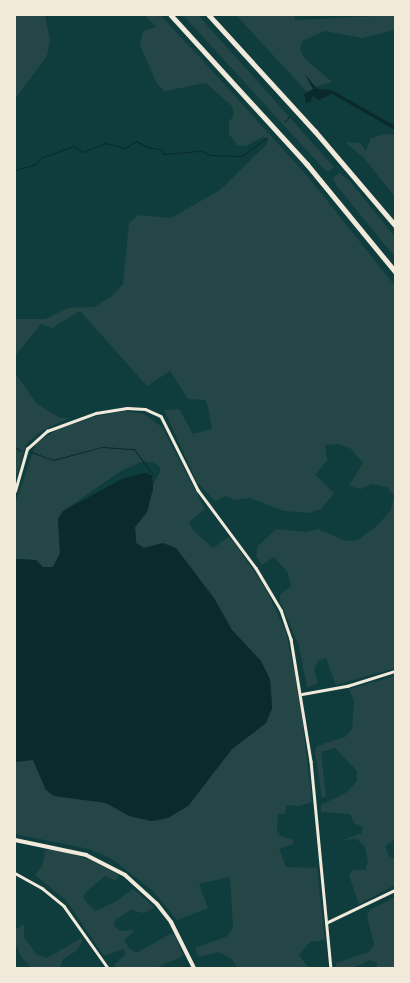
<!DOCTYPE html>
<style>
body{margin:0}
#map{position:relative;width:410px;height:983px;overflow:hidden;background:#0f3d3e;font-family:Poppins,sans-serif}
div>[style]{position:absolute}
.green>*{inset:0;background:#244646}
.water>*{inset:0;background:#0a2a2b}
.stream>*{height:1px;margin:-0.5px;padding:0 0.5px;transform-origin:0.5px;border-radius:0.5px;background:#0a2a2b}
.minor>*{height:2.5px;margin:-1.25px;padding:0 1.25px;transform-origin:1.25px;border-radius:1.25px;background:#f1e9da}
.secondary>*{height:4px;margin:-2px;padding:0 2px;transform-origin:2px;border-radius:2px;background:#f1e9da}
.motorway>*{height:4.5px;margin:-2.25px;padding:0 2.25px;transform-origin:2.25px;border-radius:2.25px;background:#f1e9da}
span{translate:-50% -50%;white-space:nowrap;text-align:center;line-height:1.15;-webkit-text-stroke:4px #f1e9da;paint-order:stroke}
.frame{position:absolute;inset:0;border:16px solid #f1e9da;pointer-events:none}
</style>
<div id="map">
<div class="green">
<div style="clip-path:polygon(15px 15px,45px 15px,50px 40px,47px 56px,15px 99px)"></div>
<div style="clip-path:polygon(144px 15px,160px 15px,206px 64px,309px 178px,395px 286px,395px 668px,336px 685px,326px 658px,319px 660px,314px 669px,318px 683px,307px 688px,299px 646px,280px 601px,280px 594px,291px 587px,288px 573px,274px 557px,262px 565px,256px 556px,258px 546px,276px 529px,306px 532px,318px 529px,346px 541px,358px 540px,378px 525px,391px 510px,394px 496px,387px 487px,371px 484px,361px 489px,349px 486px,363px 463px,350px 448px,337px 444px,325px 445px,327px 460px,315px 475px,334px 493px,321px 509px,309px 513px,284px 511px,250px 498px,234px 500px,226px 496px,215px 501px,197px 482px,164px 410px,179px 409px,193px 434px,212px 429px,208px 407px,205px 400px,188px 399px,170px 371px,147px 386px,80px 311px,52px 328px,41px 324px,15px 356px,15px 319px,45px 319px,68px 308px,94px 307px,111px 297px,123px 284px,129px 223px,139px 215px,171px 218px,220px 190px,266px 145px,268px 140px,263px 137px,245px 146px,237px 145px,229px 134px,229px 122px,234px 115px,232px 106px,206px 83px,165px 91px,157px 84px,140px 45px,143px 31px,157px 27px)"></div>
<div style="clip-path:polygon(183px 15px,198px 15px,334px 167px,328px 172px,322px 167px)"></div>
<div style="clip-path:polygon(236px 15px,295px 15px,295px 20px,395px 15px,395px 30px,362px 38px,325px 31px,302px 41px,300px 50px,305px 59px,332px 82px,315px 87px,307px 76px,313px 89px,308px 93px)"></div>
<div style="clip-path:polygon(386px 134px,395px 135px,395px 197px,364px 158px,345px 142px,360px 143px,366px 151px,371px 138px)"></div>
<div style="clip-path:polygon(339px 173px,349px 180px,395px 237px,395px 257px,336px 185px,333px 178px)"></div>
<div style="clip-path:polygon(15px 373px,37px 404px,60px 418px,70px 418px,43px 430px,26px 444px,15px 482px)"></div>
<div style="clip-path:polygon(125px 411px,144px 414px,162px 427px,205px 509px,189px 522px,192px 529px,213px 548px,228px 537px,233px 541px,265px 587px,286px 632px,300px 700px,312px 802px,299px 806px,286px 805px,285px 814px,278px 814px,277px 830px,281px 836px,293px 840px,293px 844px,279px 849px,286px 867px,317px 868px,325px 940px,310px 942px,299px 955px,308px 967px,319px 968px,237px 968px,231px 958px,218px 952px,198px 957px,195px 948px,228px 936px,233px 928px,230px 877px,199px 884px,208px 908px,177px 920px,153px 891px,112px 859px,89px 849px,15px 834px,15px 762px,19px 759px,33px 760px,46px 790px,106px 803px,151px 821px,161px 820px,188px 806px,232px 749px,266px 723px,272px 708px,271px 685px,261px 661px,232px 630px,163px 543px,144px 548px,136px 543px,135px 527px,147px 512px,154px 482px,160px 472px,160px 467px,153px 462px,141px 462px,121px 471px,63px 511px,58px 519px,60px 553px,53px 567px,43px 567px,36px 560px,15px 559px,15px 504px,36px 443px,58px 429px,100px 415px)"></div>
<div style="clip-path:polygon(395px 676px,395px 839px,385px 846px,389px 856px,395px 859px,395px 885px,359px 904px,349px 875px,352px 870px,365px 870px,368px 862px,365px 847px,357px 839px,343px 840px,362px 833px,363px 827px,354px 823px,350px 814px,321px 812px,321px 805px,347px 792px,357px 781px,357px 771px,335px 748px,321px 752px,326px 796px,322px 798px,315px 752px,317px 746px,345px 737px,352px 729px,354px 701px,349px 689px)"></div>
<div style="clip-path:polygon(53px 849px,88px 859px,119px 875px,116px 881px,105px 876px,86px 892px,83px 898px,95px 911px,113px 903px,133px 889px,153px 906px,154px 908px,143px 913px,131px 910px,115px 920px,114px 926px,121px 931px,135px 930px,124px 940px,129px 948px,136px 953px,170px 934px,175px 935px,183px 956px,156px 968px,115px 968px,114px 965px,126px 954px,123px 949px,104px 956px,66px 900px,35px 875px,42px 866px,45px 851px)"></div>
<div style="clip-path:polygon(395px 897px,395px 968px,377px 968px,377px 963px,370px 960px,353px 968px,336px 968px,336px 963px,369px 952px,374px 944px,367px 916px,370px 910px)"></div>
<div style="clip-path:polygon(24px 924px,24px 937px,37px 955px,47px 958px,82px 938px,82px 942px,76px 951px,63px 959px,60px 968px,31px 968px,22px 958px,15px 943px,15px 930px)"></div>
</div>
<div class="water">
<div style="clip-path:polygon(305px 74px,317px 89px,332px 90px,395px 126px,395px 130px,332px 94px,319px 100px,312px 96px,311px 102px,306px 103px,304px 94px,313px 89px)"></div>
<div style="clip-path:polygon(146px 473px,152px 476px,153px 489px,147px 512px,135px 527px,136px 543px,144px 548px,163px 543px,176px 548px,214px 598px,232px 630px,261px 661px,270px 679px,272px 708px,266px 723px,232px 749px,188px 806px,168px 818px,151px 821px,129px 816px,106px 803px,54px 796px,46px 790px,33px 760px,15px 762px,15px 559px,36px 560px,43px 567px,53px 567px,60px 553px,58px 519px,63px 511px,124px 478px)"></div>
</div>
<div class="stream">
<div style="left:284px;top:122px;width:8px;rotate:-45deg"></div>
<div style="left:15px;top:170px;width:20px;rotate:-15deg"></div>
<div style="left:34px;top:165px;width:12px;rotate:-42deg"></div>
<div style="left:43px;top:157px;width:33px;rotate:-20deg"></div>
<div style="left:74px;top:146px;width:10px;rotate:37deg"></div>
<div style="left:82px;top:152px;width:26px;rotate:-21deg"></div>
<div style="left:106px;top:143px;width:20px;rotate:15deg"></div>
<div style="left:125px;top:148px;width:13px;rotate:-32deg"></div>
<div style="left:136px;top:141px;width:13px;rotate:29deg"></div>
<div style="left:147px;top:147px;width:13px;rotate:9deg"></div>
<div style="left:160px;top:149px;width:6px;rotate:51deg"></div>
<div style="left:164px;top:154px;width:37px;rotate:-5deg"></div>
<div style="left:201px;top:151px;width:11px;rotate:22deg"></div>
<div style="left:211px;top:155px;width:31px;rotate:2deg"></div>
<div style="left:242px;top:156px;width:31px;rotate:-37deg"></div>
<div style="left:15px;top:241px;width:6px;rotate:90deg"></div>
<div style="left:15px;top:447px;width:7px;rotate:34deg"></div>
<div style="left:31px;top:452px;width:23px;rotate:20deg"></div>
<div style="left:53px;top:460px;width:51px;rotate:-14.9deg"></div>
<div style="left:102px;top:447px;width:32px;rotate:4deg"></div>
<div style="left:134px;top:449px;width:31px;rotate:54deg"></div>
<div style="left:152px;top:474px;width:4px;rotate:124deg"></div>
</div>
<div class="minor">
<div style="left:15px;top:491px;width:44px;rotate:-74.1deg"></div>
<div style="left:27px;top:449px;width:27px;rotate:-42deg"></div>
<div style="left:47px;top:431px;width:52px;rotate:-20.2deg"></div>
<div style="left:96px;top:413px;width:31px;rotate:-9deg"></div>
<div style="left:127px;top:408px;width:18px;rotate:3deg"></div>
<div style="left:145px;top:409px;width:17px;rotate:24deg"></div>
<div style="left:161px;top:416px;width:83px;rotate:63.4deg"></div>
<div style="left:198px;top:490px;width:97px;rotate:53.4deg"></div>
<div style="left:256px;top:568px;width:49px;rotate:59.2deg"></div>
<div style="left:281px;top:610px;width:31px;rotate:71deg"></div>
<div style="left:291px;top:639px;width:124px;rotate:80.7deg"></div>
<div style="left:311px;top:761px;width:208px;rotate:84.5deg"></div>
<div style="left:302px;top:694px;width:46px;rotate:-10.1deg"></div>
<div style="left:347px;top:686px;width:50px;rotate:-17.4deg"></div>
<div style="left:15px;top:873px;width:31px;rotate:29deg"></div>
<div style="left:42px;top:888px;width:28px;rotate:39deg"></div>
<div style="left:64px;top:906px;width:76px;rotate:54.6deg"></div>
<div style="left:326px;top:923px;width:76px;rotate:-25.6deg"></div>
</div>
<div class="secondary">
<div style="left:15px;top:840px;width:73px;rotate:11.9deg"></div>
<div style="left:86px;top:855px;width:44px;rotate:27.1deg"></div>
<div style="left:125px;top:875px;width:43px;rotate:42.2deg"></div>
<div style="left:157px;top:904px;width:23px;rotate:52deg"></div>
<div style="left:171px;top:922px;width:51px;rotate:63.4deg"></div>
</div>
<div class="motorway">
<div style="left:171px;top:15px;width:202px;rotate:47.6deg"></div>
<div style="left:307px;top:164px;width:139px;rotate:50.6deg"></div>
<div style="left:209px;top:15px;width:157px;rotate:47.6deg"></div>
<div style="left:315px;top:131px;width:123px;rotate:49.6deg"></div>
</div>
<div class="frame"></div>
</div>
